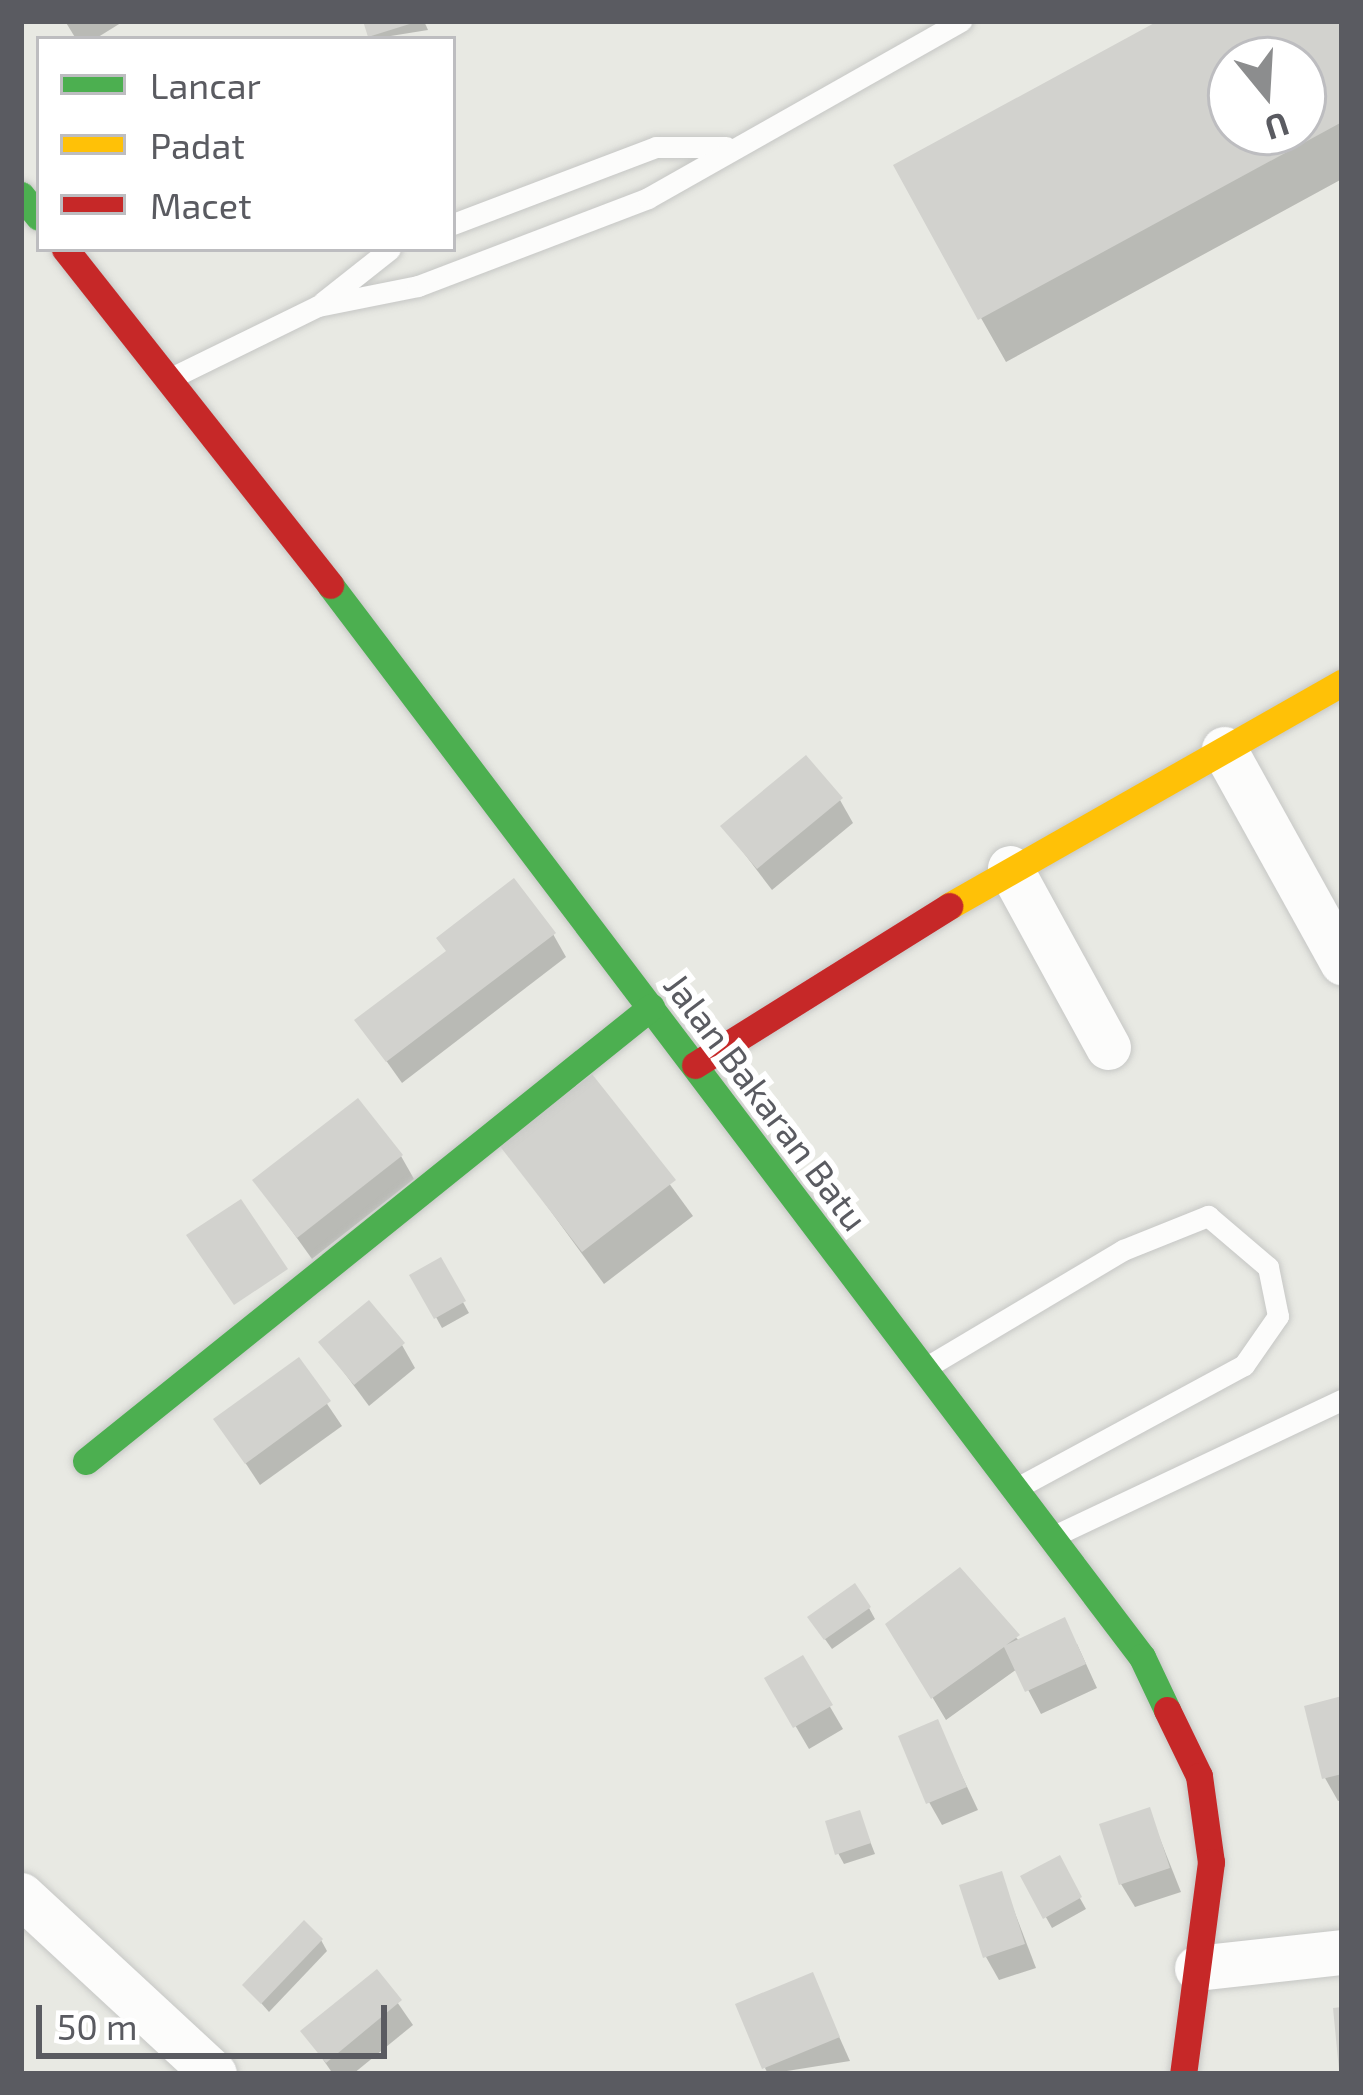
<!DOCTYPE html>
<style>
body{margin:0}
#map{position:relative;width:1363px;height:2095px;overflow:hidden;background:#e8e9e3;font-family:"Exo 2",sans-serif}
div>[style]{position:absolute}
.shadow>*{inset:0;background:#0003}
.building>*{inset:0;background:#d2d2ce}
.roads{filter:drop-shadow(0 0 3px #c6c7c5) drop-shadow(0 0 3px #c6c7c5)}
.lane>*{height:21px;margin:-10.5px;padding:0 10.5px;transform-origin:10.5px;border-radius:10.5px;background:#fcfcfb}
.street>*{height:45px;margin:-22.5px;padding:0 22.5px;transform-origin:22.5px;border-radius:22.5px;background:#fcfcfb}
.fast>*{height:27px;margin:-13.5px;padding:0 13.5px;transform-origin:13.5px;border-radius:13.5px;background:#4caf50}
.slow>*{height:27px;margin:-13.5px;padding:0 13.5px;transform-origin:13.5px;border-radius:13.5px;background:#ffc107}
.jam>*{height:27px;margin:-13.5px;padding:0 13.5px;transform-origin:13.5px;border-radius:13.5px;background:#c62828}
span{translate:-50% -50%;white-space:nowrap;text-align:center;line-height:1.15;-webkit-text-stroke:12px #fff;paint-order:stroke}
.street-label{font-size:36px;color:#5a5b61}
.frame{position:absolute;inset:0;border:24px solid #5a5b61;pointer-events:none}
.legend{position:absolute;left:36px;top:36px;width:420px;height:216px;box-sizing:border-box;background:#fff;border:3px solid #bdbdc0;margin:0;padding:15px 21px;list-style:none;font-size:36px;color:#5a5b61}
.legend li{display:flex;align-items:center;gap:24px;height:60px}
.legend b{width:60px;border:3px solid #bdbdc0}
.north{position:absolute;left:1207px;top:36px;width:120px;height:120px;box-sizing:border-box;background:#fff;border:3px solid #bdbdc0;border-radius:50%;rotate:162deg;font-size:33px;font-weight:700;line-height:48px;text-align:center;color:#5a5b61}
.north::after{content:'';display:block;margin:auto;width:42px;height:54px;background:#8c8d8e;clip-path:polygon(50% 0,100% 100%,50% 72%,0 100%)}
.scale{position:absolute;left:36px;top:2005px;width:351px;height:54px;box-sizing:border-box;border:6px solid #5a5b61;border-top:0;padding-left:15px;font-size:36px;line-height:42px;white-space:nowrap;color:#5a5b61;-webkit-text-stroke:9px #fff;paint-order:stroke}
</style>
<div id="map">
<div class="shadow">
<div style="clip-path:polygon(65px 21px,124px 21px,95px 39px,76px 39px)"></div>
<div style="clip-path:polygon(366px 21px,424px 21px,428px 30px,372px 39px)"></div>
<div style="clip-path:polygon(evenodd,1164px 21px,1342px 21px,1342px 179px,1006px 362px,981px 318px,1164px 21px,1231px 60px,1303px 60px,1303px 132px,1231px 132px,1231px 60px)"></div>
<div style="clip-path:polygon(840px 800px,853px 823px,772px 890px,724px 827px)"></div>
<div style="clip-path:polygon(553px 934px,566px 957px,402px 1083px,358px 1021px)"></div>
<div style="clip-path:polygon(592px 1078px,693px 1216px,604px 1284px,503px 1146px)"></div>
<div style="clip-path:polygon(401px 1156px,414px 1179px,312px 1259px,256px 1181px)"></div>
<div style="clip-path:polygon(440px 1261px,469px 1313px,442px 1328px,413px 1276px)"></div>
<div style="clip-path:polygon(322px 1343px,402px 1345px,415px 1368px,369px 1406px)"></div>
<div style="clip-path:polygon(298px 1361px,342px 1426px,260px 1485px,217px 1420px)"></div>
<div style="clip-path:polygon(960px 1571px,1020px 1642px,1077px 1644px,1097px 1688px,1041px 1714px,1017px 1669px,946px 1720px,889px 1625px)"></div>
<div style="clip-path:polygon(869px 1608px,875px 1619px,832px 1649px,817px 1628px)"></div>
<div style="clip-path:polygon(802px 1659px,843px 1729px,809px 1749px,768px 1679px)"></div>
<div style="clip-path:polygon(1342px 1699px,1342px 1800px,1338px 1801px,1325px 1778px)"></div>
<div style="clip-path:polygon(937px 1723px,978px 1810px,942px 1825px,929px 1802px)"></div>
<div style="clip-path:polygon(1149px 1811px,1181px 1892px,1135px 1907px,1121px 1884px)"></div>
<div style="clip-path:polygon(859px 1813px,875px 1854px,844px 1864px,838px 1853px)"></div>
<div style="clip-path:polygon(1058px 1859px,1086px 1909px,1052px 1928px,1024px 1878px)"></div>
<div style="clip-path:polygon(1000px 1874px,1036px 1968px,999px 1980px,986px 1957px)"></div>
<div style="clip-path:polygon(321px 1940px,327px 1951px,269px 2012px,246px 1986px)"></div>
<div style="clip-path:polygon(377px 1973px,413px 2025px,353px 2074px,333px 2074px,304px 2032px)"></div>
<div style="clip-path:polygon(812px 1976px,850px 2061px,768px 2074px,765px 2068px)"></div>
</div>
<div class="building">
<div style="clip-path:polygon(363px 21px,416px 21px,416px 22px,368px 37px)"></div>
<div style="clip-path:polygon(evenodd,1158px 21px,1342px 21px,1342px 122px,978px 320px,893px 165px,1158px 21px,1231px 60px,1303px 60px,1303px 132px,1231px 132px,1231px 60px)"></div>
<div style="clip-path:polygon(806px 755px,843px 798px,757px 869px,720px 826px)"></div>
<div style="clip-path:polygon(514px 878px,556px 933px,386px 1062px,354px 1020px,446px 951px,436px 938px)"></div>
<div style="clip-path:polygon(592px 1074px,676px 1180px,582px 1252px,499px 1145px)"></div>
<div style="clip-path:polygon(358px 1098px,403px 1155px,297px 1238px,252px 1180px)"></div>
<div style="clip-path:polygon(241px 1199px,288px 1269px,234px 1305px,186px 1235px)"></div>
<div style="clip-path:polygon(441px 1257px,466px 1301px,434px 1319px,409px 1275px)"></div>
<div style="clip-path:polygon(369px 1300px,405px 1343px,354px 1385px,318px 1342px)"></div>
<div style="clip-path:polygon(299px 1357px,331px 1401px,245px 1464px,213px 1419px)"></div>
<div style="clip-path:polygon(960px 1567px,1020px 1635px,1006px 1645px,1065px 1617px,1086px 1664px,1025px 1692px,1004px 1647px,931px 1699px,885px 1624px)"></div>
<div style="clip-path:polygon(855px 1583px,871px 1607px,824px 1640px,807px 1617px)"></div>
<div style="clip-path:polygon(803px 1655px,833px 1705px,793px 1728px,764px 1678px)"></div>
<div style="clip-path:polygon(1342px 1696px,1342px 1774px,1322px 1779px,1304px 1706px)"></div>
<div style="clip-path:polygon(938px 1719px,967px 1787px,926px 1804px,898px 1736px)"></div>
<div style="clip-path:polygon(1150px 1807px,1170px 1868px,1119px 1885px,1099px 1824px)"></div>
<div style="clip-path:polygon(860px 1810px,871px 1843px,835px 1855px,825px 1821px)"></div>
<div style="clip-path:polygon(1060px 1855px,1082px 1897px,1043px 1919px,1020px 1876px)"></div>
<div style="clip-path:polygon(1002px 1871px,1025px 1944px,983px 1958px,959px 1885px)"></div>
<div style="clip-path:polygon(304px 1920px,323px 1939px,261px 2004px,242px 1985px)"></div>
<div style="clip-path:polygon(377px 1969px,402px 2000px,326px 2063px,300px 2031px)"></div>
<div style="clip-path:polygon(813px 1972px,840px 2037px,762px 2069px,735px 2004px)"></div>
<div style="clip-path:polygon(1342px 2007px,1342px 2070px,1339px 2070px,1333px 2008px)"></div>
</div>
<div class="roads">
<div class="lane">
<div style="left:453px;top:224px;width:217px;rotate:-20.8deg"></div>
<div style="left:656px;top:147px;width:70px"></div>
<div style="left:323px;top:302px;width:85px;rotate:-38.3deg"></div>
<div style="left:173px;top:377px;width:161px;rotate:-26.1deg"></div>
<div style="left:318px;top:306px;width:102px;rotate:-11.3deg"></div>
<div style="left:418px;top:286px;width:246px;rotate:-20.9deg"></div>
<div style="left:648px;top:198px;width:360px;rotate:-29.5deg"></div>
<div style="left:930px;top:1365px;width:225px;rotate:-30.8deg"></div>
<div style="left:1123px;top:1250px;width:92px;rotate:-21.8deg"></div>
<div style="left:1208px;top:1216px;width:79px;rotate:40.4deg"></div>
<div style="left:1268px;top:1267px;width:50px;rotate:78.5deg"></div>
<div style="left:1278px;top:1316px;width:60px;rotate:124.8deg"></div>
<div style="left:1244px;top:1365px;width:250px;rotate:151.6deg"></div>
<div style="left:1058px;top:1534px;width:314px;rotate:-25.3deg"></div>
</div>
<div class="street">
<div style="left:1224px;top:749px;width:244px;rotate:61deg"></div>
<div style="left:1010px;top:868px;width:204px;rotate:61.3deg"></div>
<div style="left:21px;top:1895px;width:263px;rotate:42.8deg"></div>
<div style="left:1197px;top:1968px;width:146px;rotate:-6.3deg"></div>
</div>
<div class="fast">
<div style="left:21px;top:195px;width:28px;rotate:51deg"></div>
<div style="left:330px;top:585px;width:1345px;rotate:52.86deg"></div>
<div style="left:1142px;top:1657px;width:59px;rotate:64.7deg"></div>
<div style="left:86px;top:1461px;width:725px;rotate:-38.78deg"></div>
</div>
<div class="slow">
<div style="left:949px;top:906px;width:452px;rotate:-29.6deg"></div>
</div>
<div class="jam">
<div style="left:65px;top:249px;width:428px;rotate:51.7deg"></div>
<div style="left:695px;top:1065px;width:300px;rotate:-32deg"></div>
<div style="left:1167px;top:1710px;width:73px;rotate:64.1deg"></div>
<div style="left:1199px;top:1776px;width:87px;rotate:82.1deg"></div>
<div style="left:1211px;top:1862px;width:214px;rotate:97.5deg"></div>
</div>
</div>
<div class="street-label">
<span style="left:767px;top:1101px;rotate:53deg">Jalan Bakaran Batu</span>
</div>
<div class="frame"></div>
<ul class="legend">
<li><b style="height:15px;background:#4caf50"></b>Lancar</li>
<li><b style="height:15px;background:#ffc107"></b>Padat</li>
<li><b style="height:15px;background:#c62828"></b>Macet</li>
</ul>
<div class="north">U</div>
<div class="scale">50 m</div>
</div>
